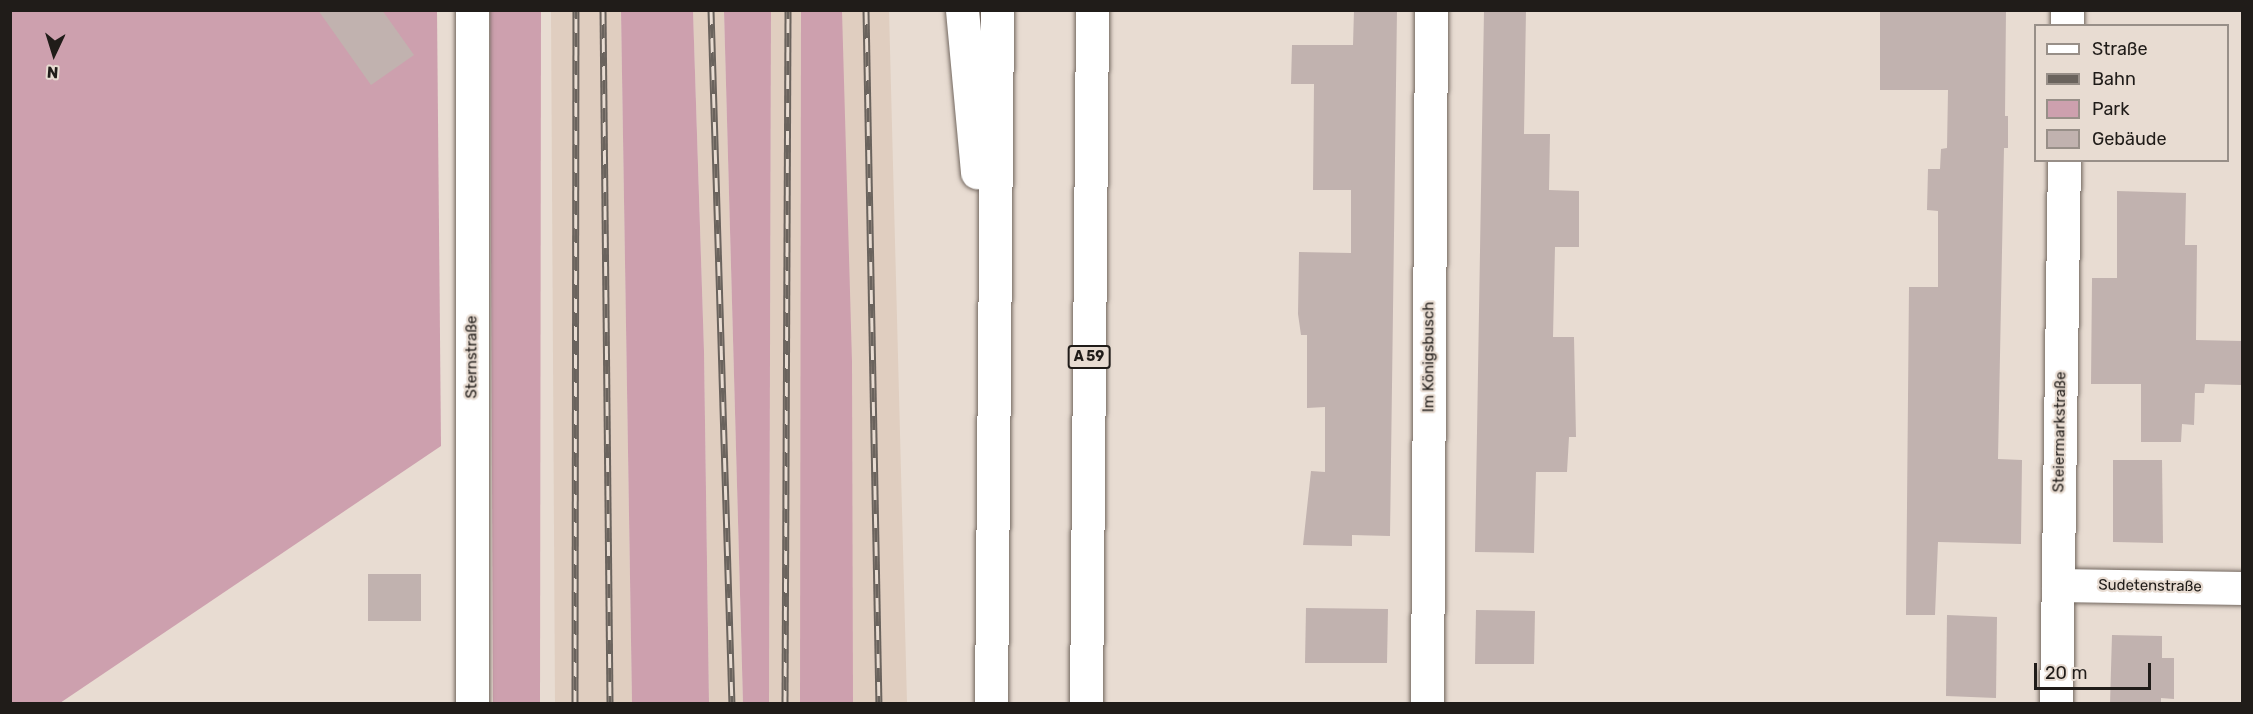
<!DOCTYPE html>
<meta charset="utf-8">
<style>
body{margin:0}
#map{position:relative;width:2253px;height:714px;overflow:hidden;background:#e8dcd2;font-family:Rubik,sans-serif}
div>[style]{position:absolute}
.built>*{inset:0;background:#e0cec0}
.green>*{inset:0;background:#cda0ae}
.building>*{inset:0;background:#c1b2af}
.roads{filter:drop-shadow(0 0 2px #72675f) drop-shadow(0 0 2px #72675f)}
.minor>*{height:33px;margin:-16.5px;padding:0 16.5px;transform-origin:16.5px;border-radius:16.5px;background:#fff}
.highway>*{height:33px;margin:-16.5px;padding:0 16.5px;transform-origin:16.5px;border-radius:16.5px;background:#fff}
.rail>*{height:7px;margin-top:-3.5px;transform-origin:0;background:repeating-linear-gradient(90deg,#e8dcd2 0 14px,#6a635d 0 28px);box-sizing:border-box;border-block:2px solid #6a635d}
span{translate:-50% -50%;white-space:nowrap;text-align:center;line-height:1.15;-webkit-text-stroke:4.5px #e8dcd2;paint-order:stroke}
.shield-label span{padding:2px 4px;background:#e8dcd2;border:2px solid;border-radius:4px;-webkit-text-stroke-width:0}
.shield-label{font-size:14px;color:#201c19;font-weight:700}
.street-label{font-size:15px;color:#201c19}
.frame{position:absolute;inset:0;border:12px solid #201c19;pointer-events:none}
.legend{position:absolute;left:2034px;top:24px;width:195px;height:138px;box-sizing:border-box;background:#e8dcd2;border:2px solid #988f88;margin:0;padding:8px 10px;list-style:none;font-size:18px;color:#201c19}
.legend li{display:flex;align-items:center;gap:12px;height:30px}
.legend b{width:30px;border:2px solid #988f88}
.north{position:absolute;left:24px;top:24px;width:60px;height:60px;-webkit-text-stroke:4px #e8dcd2;paint-order:stroke;rotate:184deg;font-size:16px;font-weight:700;line-height:24px;text-align:center;color:#201c19}
.north::after{content:'';display:block;margin:auto;width:21px;height:27px;background:#201c19;clip-path:polygon(50% 0,100% 100%,50% 72%,0 100%)}
.scale{position:absolute;left:2034px;top:663px;width:117px;height:27px;box-sizing:border-box;border:3px solid #201c19;border-top:0;padding-left:8px;font-size:18px;line-height:21px;white-space:nowrap;color:#201c19;-webkit-text-stroke:4px #e8dcd2;paint-order:stroke}
</style>
<div id="map">
<div class="built">
<div style="clip-path:polygon(551px 11px,621px 11px,632px 703px,555px 703px)"></div>
<div style="clip-path:polygon(693px 11px,724px 11px,743px 703px,709px 703px,704px 351px)"></div>
<div style="clip-path:polygon(771px 11px,889px 11px,907px 703px,769px 704px)"></div>
</div>
<div class="green">
<div style="clip-path:polygon(10px 11px,437px 11px,441px 446px,60px 703px,11px 703px)"></div>
<div style="clip-path:polygon(490px 11px,541px 11px,540px 703px,493px 703px)"></div>
<div style="clip-path:polygon(621px 11px,693px 11px,704px 351px,709px 703px,632px 703px)"></div>
<div style="clip-path:polygon(724px 11px,771px 11px,769px 703px,743px 703px)"></div>
<div style="clip-path:polygon(801px 11px,842px 11px,852px 362px,853px 703px,800px 703px)"></div>
</div>
<div class="building">
<div style="clip-path:polygon(318px 10px,382px 10px,414px 55px,371px 85px)"></div>
<div style="clip-path:polygon(1354px 10px,1397px 10px,1390px 536px,1352px 535px,1352px 546px,1303px 545px,1311px 471px,1325px 472px,1325px 407px,1307px 408px,1307px 335px,1301px 335px,1298px 314px,1299px 252px,1351px 253px,1351px 190px,1313px 190px,1314px 84px,1291px 84px,1292px 45px,1353px 45px)"></div>
<div style="clip-path:polygon(1484px 10px,1526px 10px,1524px 134px,1550px 134px,1549px 190px,1579px 191px,1579px 247px,1555px 247px,1553px 337px,1574px 337px,1576px 437px,1569px 437px,1567px 472px,1536px 472px,1534px 553px,1475px 552px)"></div>
<div style="clip-path:polygon(1880px 10px,2006px 10px,2005px 116px,2008px 116px,2008px 148px,2004px 148px,1998px 459px,2022px 460px,2021px 544px,1938px 542px,1935px 615px,1906px 615px,1909px 287px,1938px 287px,1938px 211px,1927px 210px,1928px 169px,1940px 169px,1941px 149px,1947px 148px,1948px 90px,1880px 90px)"></div>
<div style="clip-path:polygon(2117px 191px,2186px 193px,2185px 245px,2197px 245px,2196px 340px,2242px 341px,2242px 385px,2205px 384px,2204px 393px,2195px 393px,2194px 425px,2182px 424px,2181px 442px,2141px 442px,2141px 384px,2091px 384px,2092px 278px,2117px 278px)"></div>
<div style="clip-path:polygon(2113px 460px,2162px 460px,2163px 543px,2113px 542px)"></div>
<div style="clip-path:polygon(368px 574px,421px 574px,421px 621px,368px 621px)"></div>
<div style="clip-path:polygon(1306px 608px,1388px 609px,1387px 663px,1305px 663px)"></div>
<div style="clip-path:polygon(1476px 610px,1535px 611px,1534px 664px,1475px 664px)"></div>
<div style="clip-path:polygon(1947px 615px,1997px 617px,1996px 698px,1946px 696px)"></div>
<div style="clip-path:polygon(2112px 635px,2162px 636px,2162px 658px,2174px 658px,2174px 699px,2161px 698px,2161px 704px,2110px 704px)"></div>
</div>
<div class="roads">
<div class="minor">
<div style="left:472px;top:10px;width:694px;rotate:90deg"></div>
<div style="left:2067px;top:26px;width:16px;rotate:-90deg"></div>
<div style="left:2058px;top:585px;width:184px;rotate:0.9deg"></div>
<div style="left:1427px;top:704px;width:694px;rotate:-89.67deg"></div>
<div style="left:2056px;top:704px;width:544px;rotate:-89.16deg"></div>
</div>
<div class="highway">
<div style="left:962px;top:10px;width:163px;rotate:84.7deg"></div>
<div style="left:991px;top:704px;width:694px;rotate:-89.5deg"></div>
<div style="left:1086px;top:704px;width:694px;rotate:-89.5deg"></div>
</div>
</div>
<div class="rail">
<div style="left:603px;top:10px;width:694px;rotate:89.42deg"></div>
<div style="left:711px;top:10px;width:694px;rotate:88.27deg"></div>
<div style="left:866px;top:10px;width:694px;rotate:88.93deg"></div>
<div style="left:575px;top:704px;width:694px;rotate:-89.92deg"></div>
<div style="left:785px;top:704px;width:694px;rotate:-89.75deg"></div>
</div>
<div class="shield-label">
<span style="left:1089px;top:357px">A 59</span>
</div>
<div class="street-label">
<span style="left:472px;top:357px;rotate:-90deg">Sternstraße</span>
<span style="left:1429px;top:357px;rotate:-90deg">Im Königsbusch</span>
<span style="left:2060px;top:432px;rotate:-89deg">Steiermarkstraße</span>
<span style="left:2150px;top:586px;rotate:1deg">Sudetenstraße</span>
</div>
<div class="frame"></div>
<ul class="legend">
<li><b style="height:8px;background:#fff"></b>Straße</li>
<li><b style="height:8px;background:#6a635d"></b>Bahn</li>
<li><b style="height:16px;background:#cda0ae"></b>Park</li>
<li><b style="height:16px;background:#c1b2af"></b>Gebäude</li>
</ul>
<div class="north">N</div>
<div class="scale">20 m</div>
</div>
